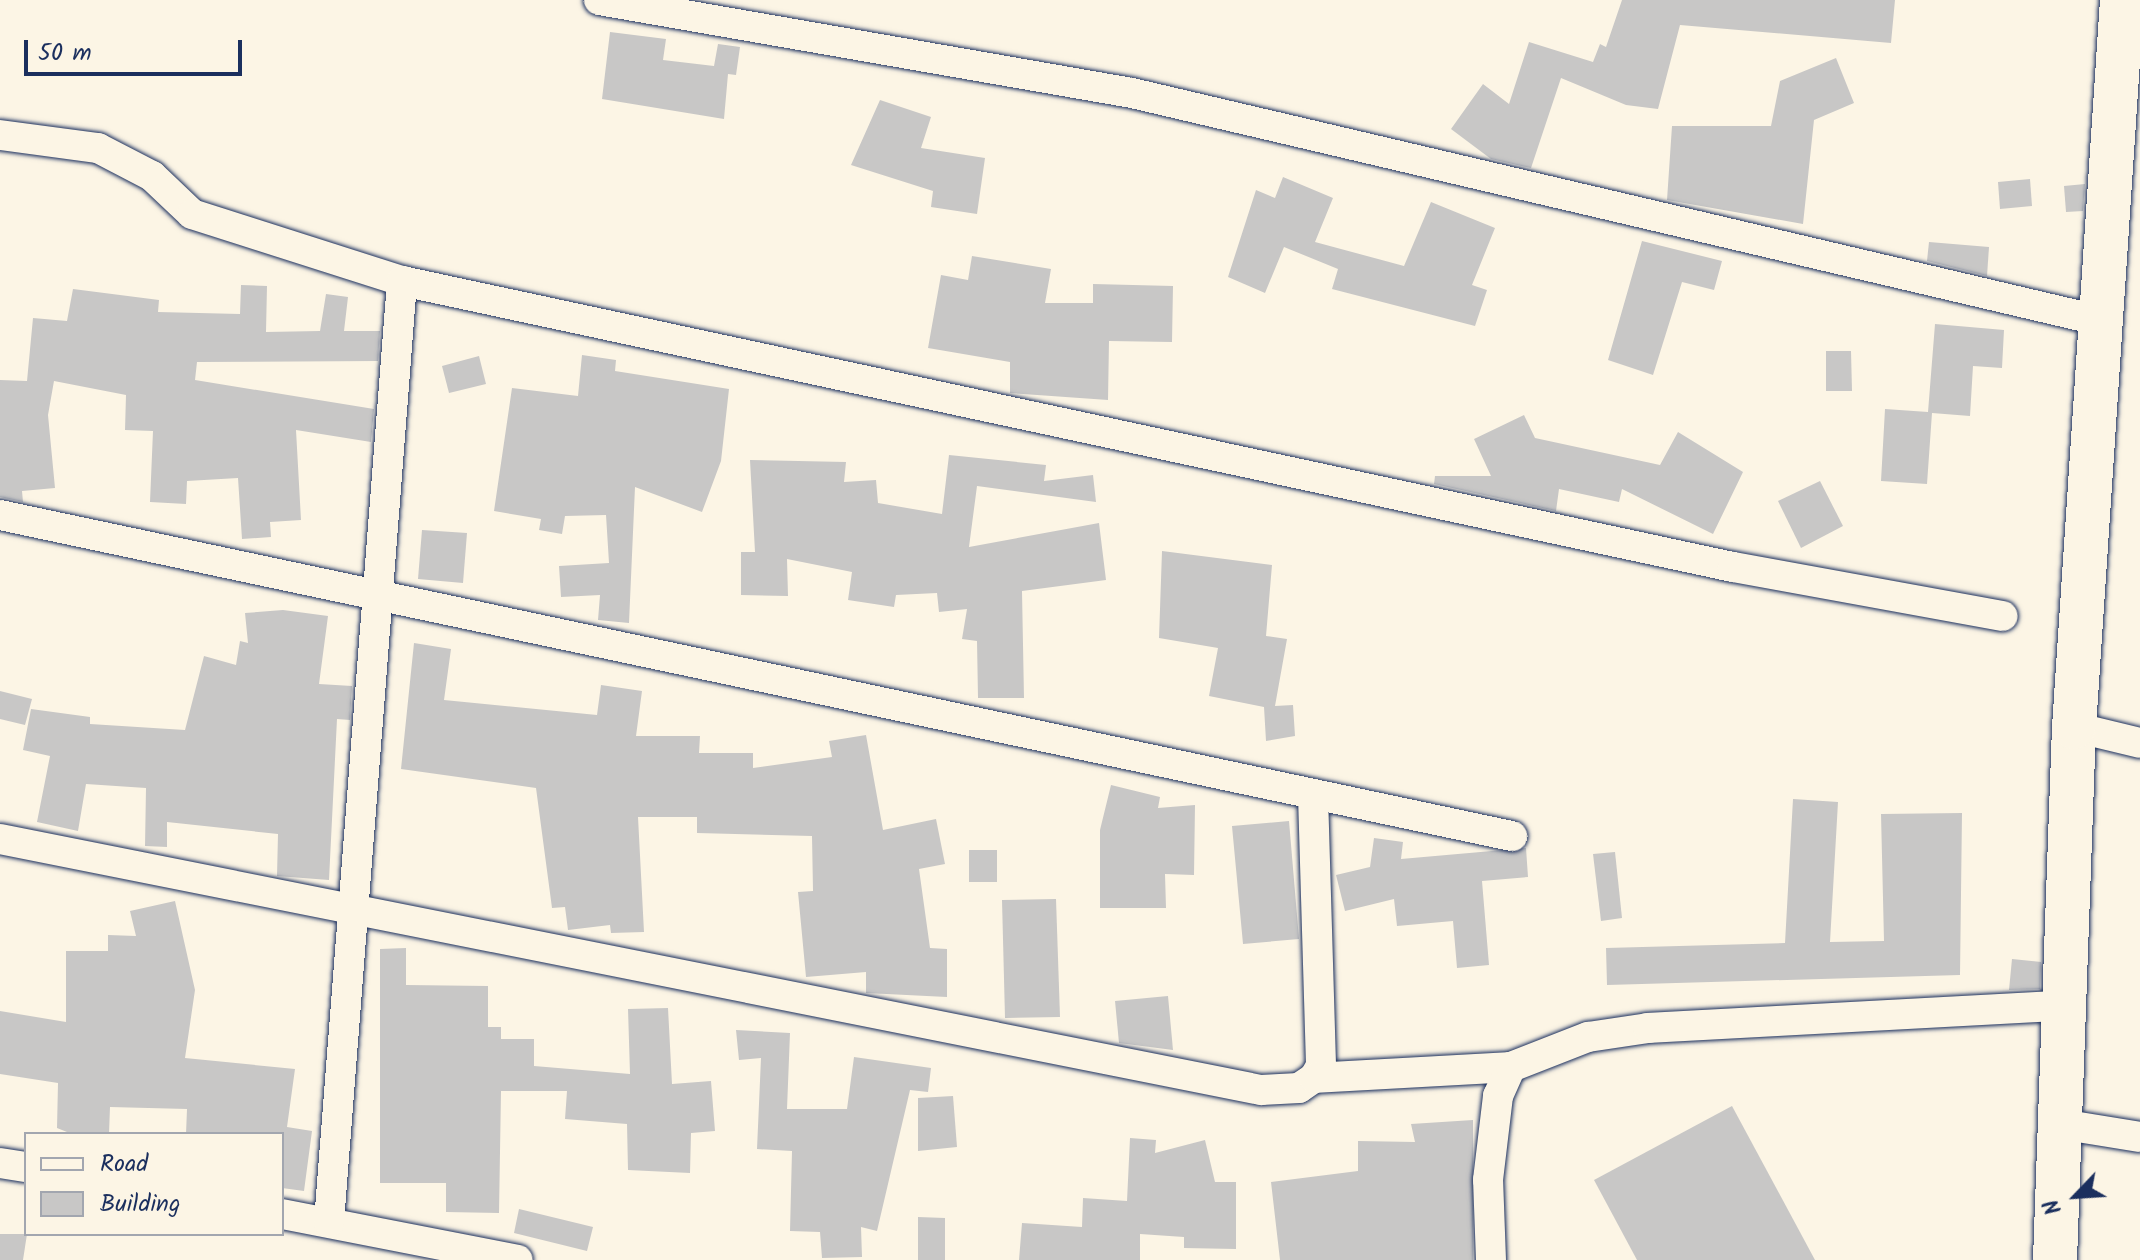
<!DOCTYPE html>
<style>
body{margin:0}
#map{position:relative;width:2140px;height:1260px;overflow:hidden;background:#fcf5e5;font-family:Kalam,sans-serif}
div>[style]{position:absolute}
.building>*{inset:0;background:#c8c7c6}
.roads{filter:drop-shadow(0 0 2px #1b2f5e) drop-shadow(0 0 2px #1b2f5e)}
.minor>*{height:30px;margin:-15px;padding:0 15px;transform-origin:15px;border-radius:15px;background:#fcf5e5}
.primary>*{height:44px;margin:-22px;padding:0 22px;transform-origin:22px;border-radius:22px;background:#fcf5e5}
span{translate:-50% -50%;white-space:nowrap;text-align:center;line-height:1.15;-webkit-text-stroke:8px #fcf5e5;paint-order:stroke}
.legend{position:absolute;left:24px;top:1132px;width:260px;height:104px;box-sizing:border-box;background:#fcf5e5;border:2px solid #a2a6af;margin:0;padding:10px 14px;list-style:none;font-size:24px;color:#1b2f5e}
.legend li{display:flex;align-items:center;gap:16px;height:40px}
.legend b{width:40px;border:2px solid #a2a6af}
.north{position:absolute;left:2036px;top:1156px;width:80px;height:80px;-webkit-text-stroke:6px #fcf5e5;paint-order:stroke;rotate:245deg;font-size:22px;font-weight:700;line-height:32px;text-align:center;color:#1b2f5e}
.north::after{content:'';display:block;margin:auto;width:28px;height:36px;background:#1b2f5e;clip-path:polygon(50% 0,100% 100%,50% 72%,0 100%)}
.scale{position:absolute;left:24px;top:40px;width:218px;height:36px;box-sizing:border-box;border:4px solid #1b2f5e;border-top:0;padding-left:10px;font-size:24px;line-height:28px;white-space:nowrap;color:#1b2f5e;-webkit-text-stroke:6px #fcf5e5;paint-order:stroke}
</style>
<div id="map">
<div class="building">
<div style="clip-path:polygon(1622px 0,1895px 0,1891px 43px,1680px 25px,1658px 109px,1626px 105px,1561px 78px,1531px 168px,1491px 159px,1451px 129px,1483px 84px,1509px 104px,1529px 42px,1593px 62px,1600px 44px,1606px 47px)"></div>
<div style="clip-path:polygon(610px 32px,666px 39px,663px 60px,714px 66px,718px 44px,740px 47px,736px 75px,728px 74px,724px 119px,602px 99px)"></div>
<div style="clip-path:polygon(1836px 58px,1854px 103px,1814px 120px,1803px 224px,1667px 200px,1672px 126px,1771px 126px,1780px 81px)"></div>
<div style="clip-path:polygon(880px 100px,931px 117px,921px 148px,985px 158px,977px 214px,931px 207px,933px 191px,851px 165px)"></div>
<div style="clip-path:polygon(1283px 177px,1333px 198px,1315px 242px,1404px 266px,1431px 202px,1495px 228px,1472px 285px,1487px 290px,1475px 326px,1332px 289px,1338px 269px,1284px 247px,1265px 293px,1228px 277px,1256px 190px,1275px 198px)"></div>
<div style="clip-path:polygon(2030px 179px,2032px 206px,2000px 209px,1998px 182px)"></div>
<div style="clip-path:polygon(2085px 184px,2083px 211px,2066px 212px,2064px 186px)"></div>
<div style="clip-path:polygon(1642px 241px,1722px 261px,1714px 290px,1682px 282px,1653px 375px,1608px 360px)"></div>
<div style="clip-path:polygon(1929px 242px,1989px 247px,1987px 276px,1927px 261px)"></div>
<div style="clip-path:polygon(972px 256px,1051px 269px,1045px 303px,1093px 303px,1093px 284px,1173px 286px,1172px 342px,1109px 341px,1108px 400px,1010px 393px,1010px 362px,928px 348px,941px 275px,968px 280px)"></div>
<div style="clip-path:polygon(241px 285px,267px 286px,266px 332px,320px 331px,326px 294px,348px 297px,344px 331px,380px 331px,378px 361px,197px 362px,195px 380px,374px 409px,371px 442px,296px 430px,301px 520px,270px 522px,271px 537px,242px 539px,238px 478px,187px 481px,186px 504px,150px 502px,153px 431px,125px 430px,126px 395px,54px 381px,48px 415px,55px 488px,22px 491px,23px 502px,0 497px,0 380px,27px 381px,33px 318px,67px 321px,73px 289px,159px 300px,158px 312px,240px 314px)"></div>
<div style="clip-path:polygon(1935px 324px,2004px 330px,2002px 368px,1973px 366px,1970px 416px,1932px 413px,1927px 484px,1881px 481px,1885px 409px,1928px 412px)"></div>
<div style="clip-path:polygon(1826px 351px,1851px 351px,1852px 391px,1826px 391px)"></div>
<div style="clip-path:polygon(582px 355px,616px 360px,615px 371px,729px 389px,721px 461px,702px 512px,635px 487px,629px 623px,598px 620px,600px 595px,561px 597px,559px 566px,609px 563px,606px 515px,565px 516px,562px 534px,539px 530px,541px 519px,494px 511px,512px 388px,578px 396px)"></div>
<div style="clip-path:polygon(479px 356px,486px 384px,449px 393px,442px 366px)"></div>
<div style="clip-path:polygon(1524px 415px,1535px 438px,1660px 465px,1678px 432px,1743px 472px,1713px 534px,1622px 489px,1619px 502px,1559px 489px,1556px 511px,1434px 484px,1435px 476px,1491px 476px,1474px 439px)"></div>
<div style="clip-path:polygon(949px 455px,1046px 465px,1044px 481px,1093px 475px,1096px 502px,977px 486px,969px 547px,1099px 523px,1106px 580px,1022px 591px,1024px 698px,978px 698px,977px 641px,962px 639px,967px 609px,939px 612px,937px 593px,896px 595px,894px 607px,848px 600px,852px 572px,787px 559px,788px 596px,741px 595px,741px 552px,755px 552px,750px 460px,846px 462px,844px 482px,876px 480px,878px 503px,942px 514px)"></div>
<div style="clip-path:polygon(1820px 481px,1843px 526px,1801px 548px,1778px 501px)"></div>
<div style="clip-path:polygon(422px 530px,467px 533px,463px 583px,418px 579px)"></div>
<div style="clip-path:polygon(1162px 551px,1272px 565px,1266px 636px,1287px 639px,1275px 706px,1293px 705px,1295px 736px,1266px 741px,1264px 707px,1209px 696px,1218px 648px,1159px 638px)"></div>
<div style="clip-path:polygon(283px 610px,328px 616px,319px 684px,352px 686px,350px 720px,337px 719px,329px 880px,277px 876px,278px 834px,167px 822px,167px 847px,145px 846px,146px 788px,86px 784px,78px 831px,37px 822px,50px 756px,23px 750px,31px 709px,90px 717px,90px 724px,185px 730px,204px 656px,236px 665px,240px 641px,248px 643px,245px 613px)"></div>
<div style="clip-path:polygon(414px 643px,451px 649px,444px 700px,597px 715px,601px 685px,642px 691px,636px 736px,700px 736px,699px 753px,753px 753px,753px 768px,832px 757px,829px 741px,866px 735px,883px 830px,936px 819px,945px 864px,919px 869px,930px 948px,947px 949px,947px 997px,866px 993px,866px 972px,806px 977px,798px 892px,813px 891px,812px 836px,697px 833px,697px 817px,638px 817px,644px 932px,611px 933px,610px 925px,568px 930px,565px 907px,552px 908px,536px 788px,401px 769px)"></div>
<div style="clip-path:polygon(0 691px,32px 699px,25px 725px,0 719px)"></div>
<div style="clip-path:polygon(1111px 785px,1160px 797px,1158px 808px,1195px 805px,1194px 875px,1165px 874px,1166px 908px,1100px 908px,1100px 830px)"></div>
<div style="clip-path:polygon(1793px 799px,1838px 802px,1830px 942px,1884px 941px,1881px 814px,1962px 813px,1960px 975px,1607px 985px,1606px 948px,1785px 943px)"></div>
<div style="clip-path:polygon(1289px 821px,1299px 939px,1243px 944px,1232px 826px)"></div>
<div style="clip-path:polygon(1374px 838px,1403px 842px,1401px 859px,1526px 848px,1528px 877px,1482px 881px,1489px 965px,1457px 968px,1453px 921px,1397px 926px,1394px 899px,1345px 911px,1336px 875px,1370px 867px)"></div>
<div style="clip-path:polygon(969px 850px,997px 850px,997px 882px,969px 882px)"></div>
<div style="clip-path:polygon(1615px 852px,1622px 918px,1601px 921px,1593px 854px)"></div>
<div style="clip-path:polygon(1056px 899px,1060px 1017px,1005px 1018px,1002px 900px)"></div>
<div style="clip-path:polygon(175px 901px,195px 990px,185px 1058px,295px 1069px,287px 1127px,312px 1131px,304px 1191px,282px 1188px,282px 1134px,186px 1134px,187px 1109px,110px 1107px,109px 1134px,72px 1134px,57px 1128px,58px 1083px,0 1074px,0 1011px,66px 1022px,66px 951px,108px 951px,108px 935px,136px 936px,130px 911px)"></div>
<div style="clip-path:polygon(406px 948px,406px 985px,488px 986px,488px 1027px,501px 1027px,501px 1039px,534px 1039px,534px 1066px,630px 1074px,628px 1009px,668px 1008px,672px 1084px,711px 1081px,715px 1131px,691px 1133px,690px 1173px,628px 1170px,627px 1124px,565px 1119px,567px 1091px,501px 1091px,499px 1213px,446px 1212px,446px 1183px,380px 1183px,380px 949px)"></div>
<div style="clip-path:polygon(2012px 959px,2041px 962px,2040px 989px,2009px 990px)"></div>
<div style="clip-path:polygon(1168px 996px,1173px 1050px,1119px 1043px,1115px 1001px)"></div>
<div style="clip-path:polygon(736px 1030px,790px 1033px,787px 1109px,847px 1109px,854px 1057px,931px 1068px,928px 1092px,910px 1090px,877px 1231px,861px 1227px,862px 1257px,822px 1258px,820px 1232px,790px 1231px,792px 1151px,757px 1149px,761px 1058px,739px 1060px)"></div>
<div style="clip-path:polygon(953px 1096px,957px 1147px,918px 1151px,918px 1098px)"></div>
<div style="clip-path:polygon(1732px 1106px,1815px 1260px,1637px 1260px,1594px 1180px)"></div>
<div style="clip-path:polygon(1473px 1120px,1473px 1260px,1280px 1260px,1271px 1182px,1358px 1171px,1358px 1141px,1415px 1142px,1411px 1124px)"></div>
<div style="clip-path:polygon(1130px 1138px,1156px 1140px,1155px 1153px,1205px 1140px,1215px 1182px,1236px 1182px,1236px 1249px,1184px 1248px,1184px 1237px,1140px 1234px,1140px 1260px,1019px 1260px,1022px 1223px,1082px 1227px,1083px 1198px,1127px 1201px)"></div>
<div style="clip-path:polygon(519px 1209px,593px 1227px,587px 1251px,514px 1233px)"></div>
<div style="clip-path:polygon(918px 1217px,945px 1218px,945px 1260px,918px 1260px)"></div>
<div style="clip-path:polygon(0 1234px,27px 1234px,23px 1260px,0 1260px)"></div>
</div>
<div class="roads">
<div class="minor">
<div style="left:599px;top:0;width:541px;rotate:9.9deg"></div>
<div style="left:1132px;top:93px;width:1001px;rotate:13.23deg"></div>
<div style="left:0;top:135px;width:99px;rotate:7.6deg"></div>
<div style="left:98px;top:148px;width:61px;rotate:27.4deg"></div>
<div style="left:152px;top:176px;width:55px;rotate:43.5deg"></div>
<div style="left:192px;top:214px;width:220px;rotate:17.7deg"></div>
<div style="left:402px;top:281px;width:1361px;rotate:12.13deg"></div>
<div style="left:1733px;top:567px;width:274px;rotate:10.3deg"></div>
<div style="left:0;top:515px;width:1546px;rotate:11.99deg"></div>
<div style="left:2074px;top:727px;width:68px;rotate:13.6deg"></div>
<div style="left:1313px;top:795px;width:271px;rotate:88.3deg"></div>
<div style="left:1321px;top:1066px;width:14px;rotate:120deg"></div>
<div style="left:0;top:839px;width:1286px;rotate:11.26deg"></div>
<div style="left:1261px;top:1090px;width:38px;rotate:-3deg"></div>
<div style="left:1299px;top:1088px;width:18px;rotate:-34deg"></div>
<div style="left:1314px;top:1078px;width:197px;rotate:-3.2deg"></div>
<div style="left:2060px;top:1124px;width:81px;rotate:9.2deg"></div>
<div style="left:0;top:1163px;width:26px;rotate:9deg"></div>
<div style="left:282px;top:1214px;width:240px;rotate:11deg"></div>
<div style="left:329px;top:1222px;width:944px;rotate:-85.56deg"></div>
<div style="left:1491px;top:1260px;width:80px;rotate:-92.1deg"></div>
<div style="left:1488px;top:1180px;width:85px;rotate:-83.2deg"></div>
<div style="left:1498px;top:1096px;width:32px;rotate:-66deg"></div>
<div style="left:1511px;top:1067px;width:83px;rotate:-21.3deg"></div>
<div style="left:1588px;top:1037px;width:61px;rotate:-8.5deg"></div>
<div style="left:1648px;top:1028px;width:421px;rotate:-3.1deg"></div>
</div>
<div class="primary">
<div style="left:2055px;top:1260px;width:533px;rotate:-87.96deg"></div>
<div style="left:2074px;top:727px;width:729px;rotate:-86.22deg"></div>
</div>
</div>
<ul class="legend">
<li><b style="height:10px;background:#fcf5e5"></b>Road</li>
<li><b style="height:22px;background:#c8c7c6"></b>Building</li>
</ul>
<div class="north">N</div>
<div class="scale">50 m</div>
</div>
